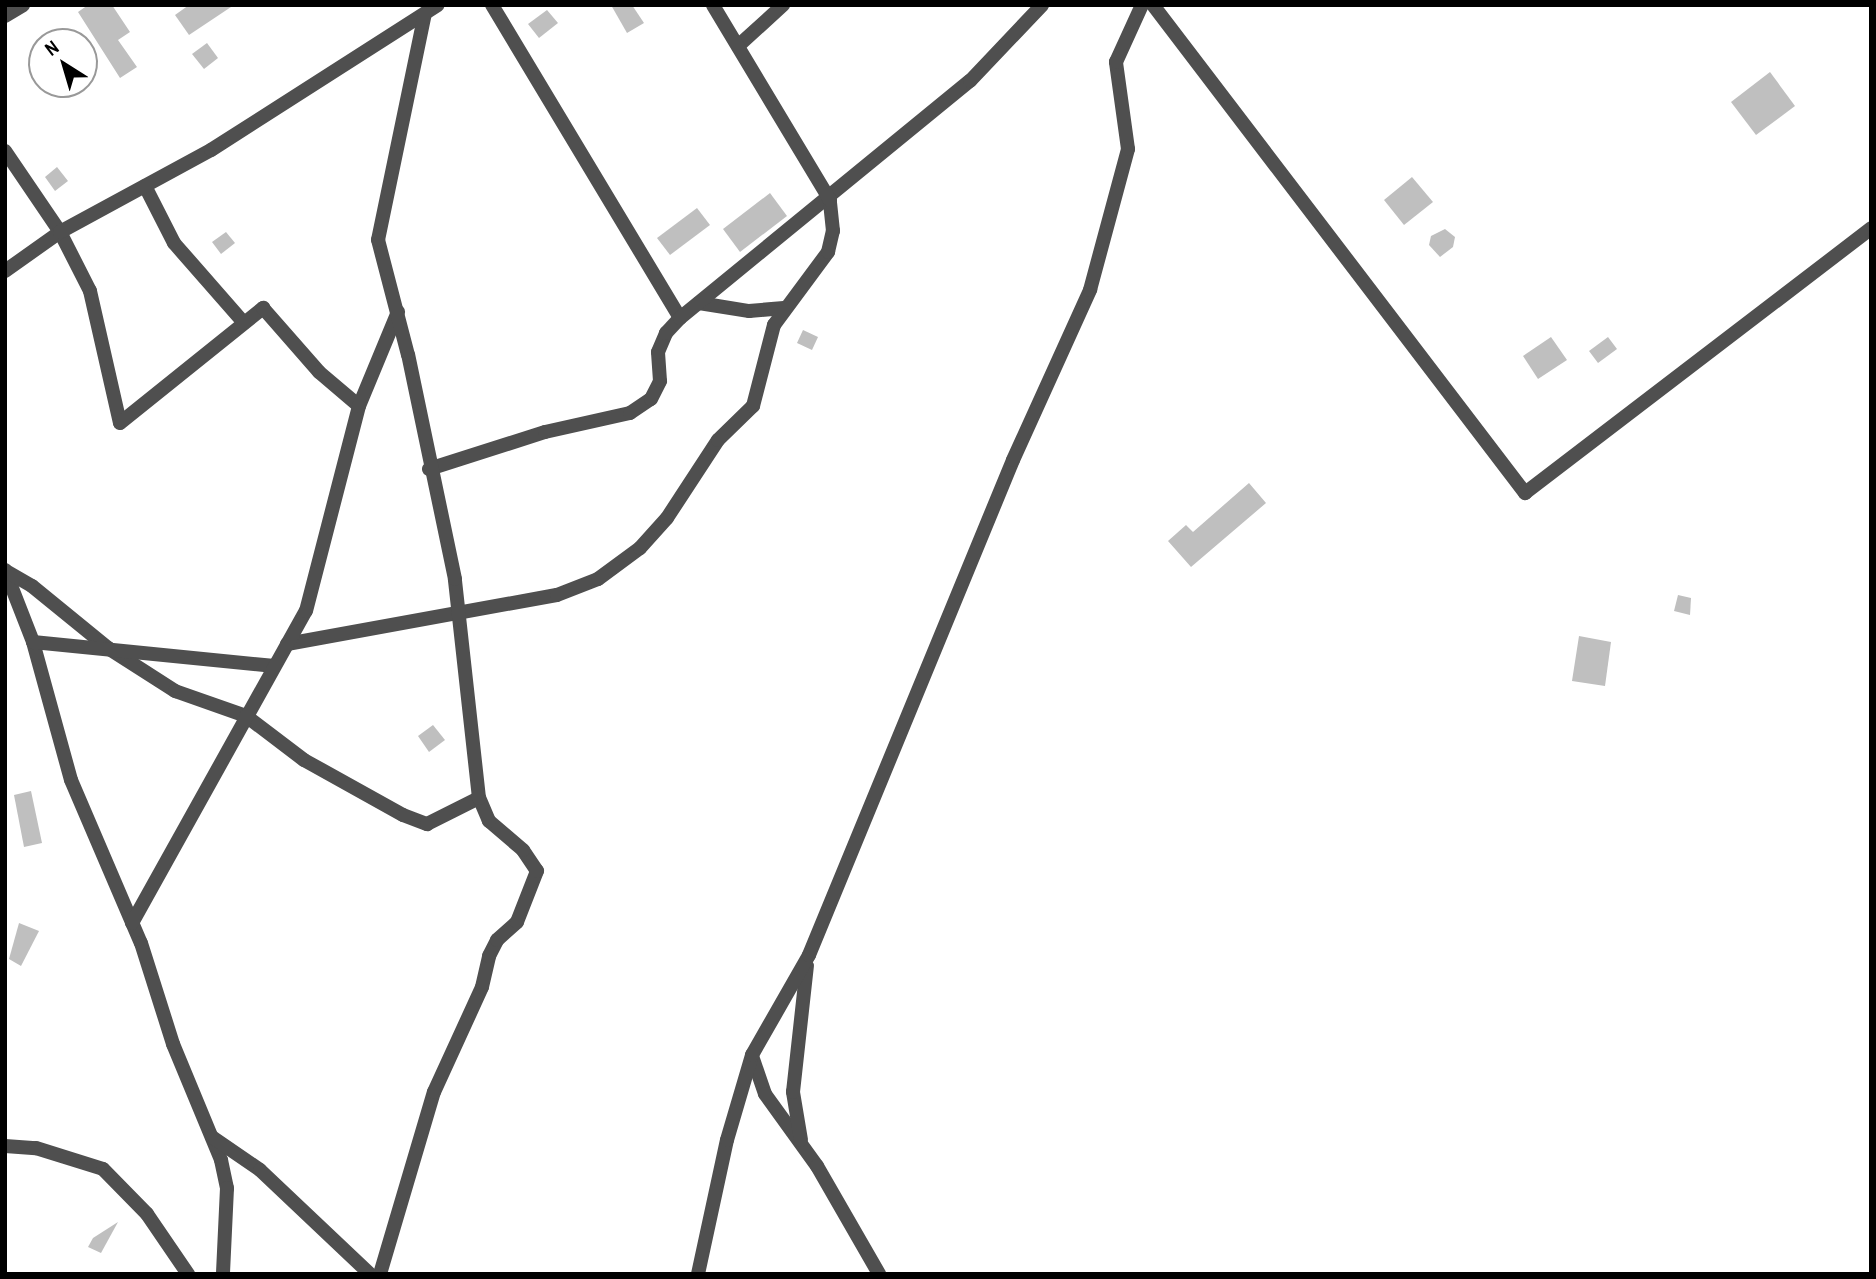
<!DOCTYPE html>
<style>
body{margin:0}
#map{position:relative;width:1876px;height:1279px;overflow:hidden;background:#fff;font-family:"Archivo Narrow",sans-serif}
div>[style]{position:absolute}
.building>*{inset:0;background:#bfbfbf}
.street>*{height:14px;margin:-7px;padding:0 7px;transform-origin:7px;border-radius:7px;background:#4f4f4f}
span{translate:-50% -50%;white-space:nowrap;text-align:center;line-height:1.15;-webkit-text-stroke:5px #fff;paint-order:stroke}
.frame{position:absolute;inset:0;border:7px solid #000;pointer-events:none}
.north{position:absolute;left:28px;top:28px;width:70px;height:70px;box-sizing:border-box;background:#fff;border:2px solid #999;border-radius:50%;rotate:323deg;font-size:19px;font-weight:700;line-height:28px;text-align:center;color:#000}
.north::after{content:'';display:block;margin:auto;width:24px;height:32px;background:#000;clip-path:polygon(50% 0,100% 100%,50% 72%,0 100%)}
</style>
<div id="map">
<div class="building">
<div style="clip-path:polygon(88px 5px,112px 5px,130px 32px,118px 40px,137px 67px,120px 78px,78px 12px)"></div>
<div style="clip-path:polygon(189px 5px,234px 5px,189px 35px,175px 15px)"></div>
<div style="clip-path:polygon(611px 5px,632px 5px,644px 23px,627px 33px)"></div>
<div style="clip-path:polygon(547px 10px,558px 23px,539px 38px,528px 24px)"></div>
<div style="clip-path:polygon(207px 43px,218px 58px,204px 69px,192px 54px)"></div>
<div style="clip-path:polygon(1770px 72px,1795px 106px,1756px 135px,1731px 102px)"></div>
<div style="clip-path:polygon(57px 167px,68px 181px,55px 191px,45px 177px)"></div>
<div style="clip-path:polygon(1412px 177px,1433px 202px,1404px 225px,1384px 200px)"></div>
<div style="clip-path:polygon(770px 193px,787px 216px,740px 252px,723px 229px)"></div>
<div style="clip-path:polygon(697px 208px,710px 225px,670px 255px,657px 238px)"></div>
<div style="clip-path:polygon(1445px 229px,1455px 237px,1453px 247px,1440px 257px,1429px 245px,1431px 236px)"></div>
<div style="clip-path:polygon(226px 232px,235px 243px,221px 254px,212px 242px)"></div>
<div style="clip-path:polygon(803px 330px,818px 337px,812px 350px,797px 343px)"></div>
<div style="clip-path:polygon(1551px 337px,1567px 360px,1538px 379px,1523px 356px)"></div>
<div style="clip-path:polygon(1608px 337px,1617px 349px,1598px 363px,1589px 351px)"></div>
<div style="clip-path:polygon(1249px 483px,1266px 503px,1191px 567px,1168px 541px,1186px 525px,1193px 532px)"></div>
<div style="clip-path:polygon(1678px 595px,1691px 598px,1690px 615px,1674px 611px)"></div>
<div style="clip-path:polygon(1579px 636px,1611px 642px,1605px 686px,1572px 681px)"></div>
<div style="clip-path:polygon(433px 725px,445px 740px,429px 752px,418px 736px)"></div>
<div style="clip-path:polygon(31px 791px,42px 843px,24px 847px,14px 795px)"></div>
<div style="clip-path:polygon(19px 923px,39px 931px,21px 966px,9px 959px)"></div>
<div style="clip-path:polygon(118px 1222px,101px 1253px,88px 1247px,93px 1238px)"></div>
</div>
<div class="street">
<div style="left:492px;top:5px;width:365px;rotate:59deg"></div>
<div style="left:1153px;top:5px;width:614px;rotate:52.68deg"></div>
<div style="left:1525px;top:493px;width:436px;rotate:-37.4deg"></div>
<div style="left:5px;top:16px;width:21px;rotate:-31deg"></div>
<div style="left:738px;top:46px;width:61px;rotate:-42.3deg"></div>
<div style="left:5px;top:151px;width:98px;rotate:55.8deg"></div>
<div style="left:60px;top:232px;width:66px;rotate:63deg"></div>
<div style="left:90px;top:291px;width:135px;rotate:77.2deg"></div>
<div style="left:120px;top:423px;width:184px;rotate:-38.8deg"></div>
<div style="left:263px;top:308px;width:85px;rotate:48.8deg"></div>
<div style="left:319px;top:372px;width:52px;rotate:40.4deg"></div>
<div style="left:145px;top:186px;width:64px;rotate:63deg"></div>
<div style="left:174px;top:243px;width:106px;rotate:48.8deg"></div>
<div style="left:5px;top:271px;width:67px;rotate:-35.3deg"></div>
<div style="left:60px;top:232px;width:172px;rotate:-28.5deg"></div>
<div style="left:211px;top:150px;width:269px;rotate:-32.6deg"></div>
<div style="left:699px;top:303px;width:51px;rotate:9.1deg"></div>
<div style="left:749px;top:311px;width:35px;rotate:-5deg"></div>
<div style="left:429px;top:469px;width:122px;rotate:-17.7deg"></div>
<div style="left:545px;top:432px;width:87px;rotate:-12.6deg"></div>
<div style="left:630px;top:413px;width:25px;rotate:-34deg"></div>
<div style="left:651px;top:399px;width:20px;rotate:-63deg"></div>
<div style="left:660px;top:381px;width:29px;rotate:-94deg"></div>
<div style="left:658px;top:352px;width:21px;rotate:-67deg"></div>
<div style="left:666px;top:333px;width:21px;rotate:-47deg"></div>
<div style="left:680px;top:318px;width:375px;rotate:-39.3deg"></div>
<div style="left:970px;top:81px;width:105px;rotate:-46.5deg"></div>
<div style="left:5px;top:570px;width:77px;rotate:68.7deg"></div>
<div style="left:33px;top:642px;width:143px;rotate:74.6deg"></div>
<div style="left:71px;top:780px;width:177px;rotate:66.8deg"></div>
<div style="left:141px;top:943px;width:106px;rotate:72.4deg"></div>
<div style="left:173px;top:1044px;width:126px;rotate:67.5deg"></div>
<div style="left:221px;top:1160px;width:29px;rotate:78deg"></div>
<div style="left:227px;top:1188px;width:86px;rotate:92.7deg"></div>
<div style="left:6px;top:571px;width:30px;rotate:30deg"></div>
<div style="left:32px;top:586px;width:98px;rotate:39.2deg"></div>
<div style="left:108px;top:648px;width:80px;rotate:32.7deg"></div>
<div style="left:175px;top:691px;width:75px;rotate:19.4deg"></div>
<div style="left:246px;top:716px;width:73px;rotate:37.2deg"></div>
<div style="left:304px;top:760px;width:113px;rotate:29.1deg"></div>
<div style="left:403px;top:815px;width:26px;rotate:21deg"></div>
<div style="left:427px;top:824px;width:58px;rotate:-26.6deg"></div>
<div style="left:33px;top:642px;width:240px;rotate:5.7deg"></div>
<div style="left:287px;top:644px;width:274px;rotate:-10.3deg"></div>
<div style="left:557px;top:595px;width:44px;rotate:-21.3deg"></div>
<div style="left:598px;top:579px;width:52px;rotate:-36.4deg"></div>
<div style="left:640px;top:548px;width:40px;rotate:-48deg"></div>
<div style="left:667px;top:518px;width:93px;rotate:-56.8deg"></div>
<div style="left:718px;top:440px;width:49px;rotate:-44.2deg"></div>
<div style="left:753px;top:406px;width:84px;rotate:-75.5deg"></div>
<div style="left:774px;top:325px;width:91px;rotate:-53.5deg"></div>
<div style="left:828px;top:252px;width:22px;rotate:-77deg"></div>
<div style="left:833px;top:231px;width:31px;rotate:-96deg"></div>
<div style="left:830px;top:200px;width:227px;rotate:-121deg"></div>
<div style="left:132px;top:923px;width:357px;rotate:-60.9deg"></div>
<div style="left:306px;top:611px;width:212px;rotate:-75.5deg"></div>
<div style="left:359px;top:406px;width:102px;rotate:-67.5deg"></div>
<div style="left:752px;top:1056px;width:40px;rotate:71.1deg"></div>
<div style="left:765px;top:1094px;width:89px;rotate:54.2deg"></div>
<div style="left:817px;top:1166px;width:125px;rotate:60.1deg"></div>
<div style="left:212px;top:1137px;width:58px;rotate:34.5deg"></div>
<div style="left:260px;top:1170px;width:151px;rotate:43.4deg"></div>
<div style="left:801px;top:1140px;width:49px;rotate:-99.5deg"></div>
<div style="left:793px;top:1092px;width:127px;rotate:-83.7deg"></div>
<div style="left:5px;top:1146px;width:31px;rotate:4deg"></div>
<div style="left:36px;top:1148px;width:70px;rotate:17.4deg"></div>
<div style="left:103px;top:1169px;width:63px;rotate:45.6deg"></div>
<div style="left:147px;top:1214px;width:73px;rotate:55.7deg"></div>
<div style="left:380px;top:1274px;width:190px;rotate:-73.5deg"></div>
<div style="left:434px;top:1092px;width:115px;rotate:-65.4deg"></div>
<div style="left:482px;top:987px;width:32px;rotate:-77deg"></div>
<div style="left:489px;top:956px;width:18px;rotate:-63deg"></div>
<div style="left:497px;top:940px;width:27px;rotate:-42deg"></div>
<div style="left:517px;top:922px;width:55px;rotate:-68.6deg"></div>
<div style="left:537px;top:871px;width:25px;rotate:-124deg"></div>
<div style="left:523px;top:850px;width:45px;rotate:-139.5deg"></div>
<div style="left:489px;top:821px;width:25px;rotate:-113deg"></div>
<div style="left:479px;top:798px;width:220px;rotate:-96.3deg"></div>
<div style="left:455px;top:579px;width:229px;rotate:-101.8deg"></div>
<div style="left:408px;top:355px;width:119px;rotate:-104.6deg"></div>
<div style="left:378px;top:240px;width:231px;rotate:-78.3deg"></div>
<div style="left:698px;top:1274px;width:137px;rotate:-77.8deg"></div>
<div style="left:727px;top:1140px;width:89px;rotate:-73.6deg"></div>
<div style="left:752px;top:1055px;width:115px;rotate:-60.3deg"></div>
<div style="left:809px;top:955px;width:535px;rotate:-67.6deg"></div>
<div style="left:1013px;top:460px;width:187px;rotate:-65.6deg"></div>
<div style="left:1090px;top:290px;width:146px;rotate:-74.9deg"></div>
<div style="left:1128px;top:149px;width:88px;rotate:-97.9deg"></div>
<div style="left:1116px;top:62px;width:63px;rotate:-65.5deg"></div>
</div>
<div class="frame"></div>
<div class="north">N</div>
</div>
